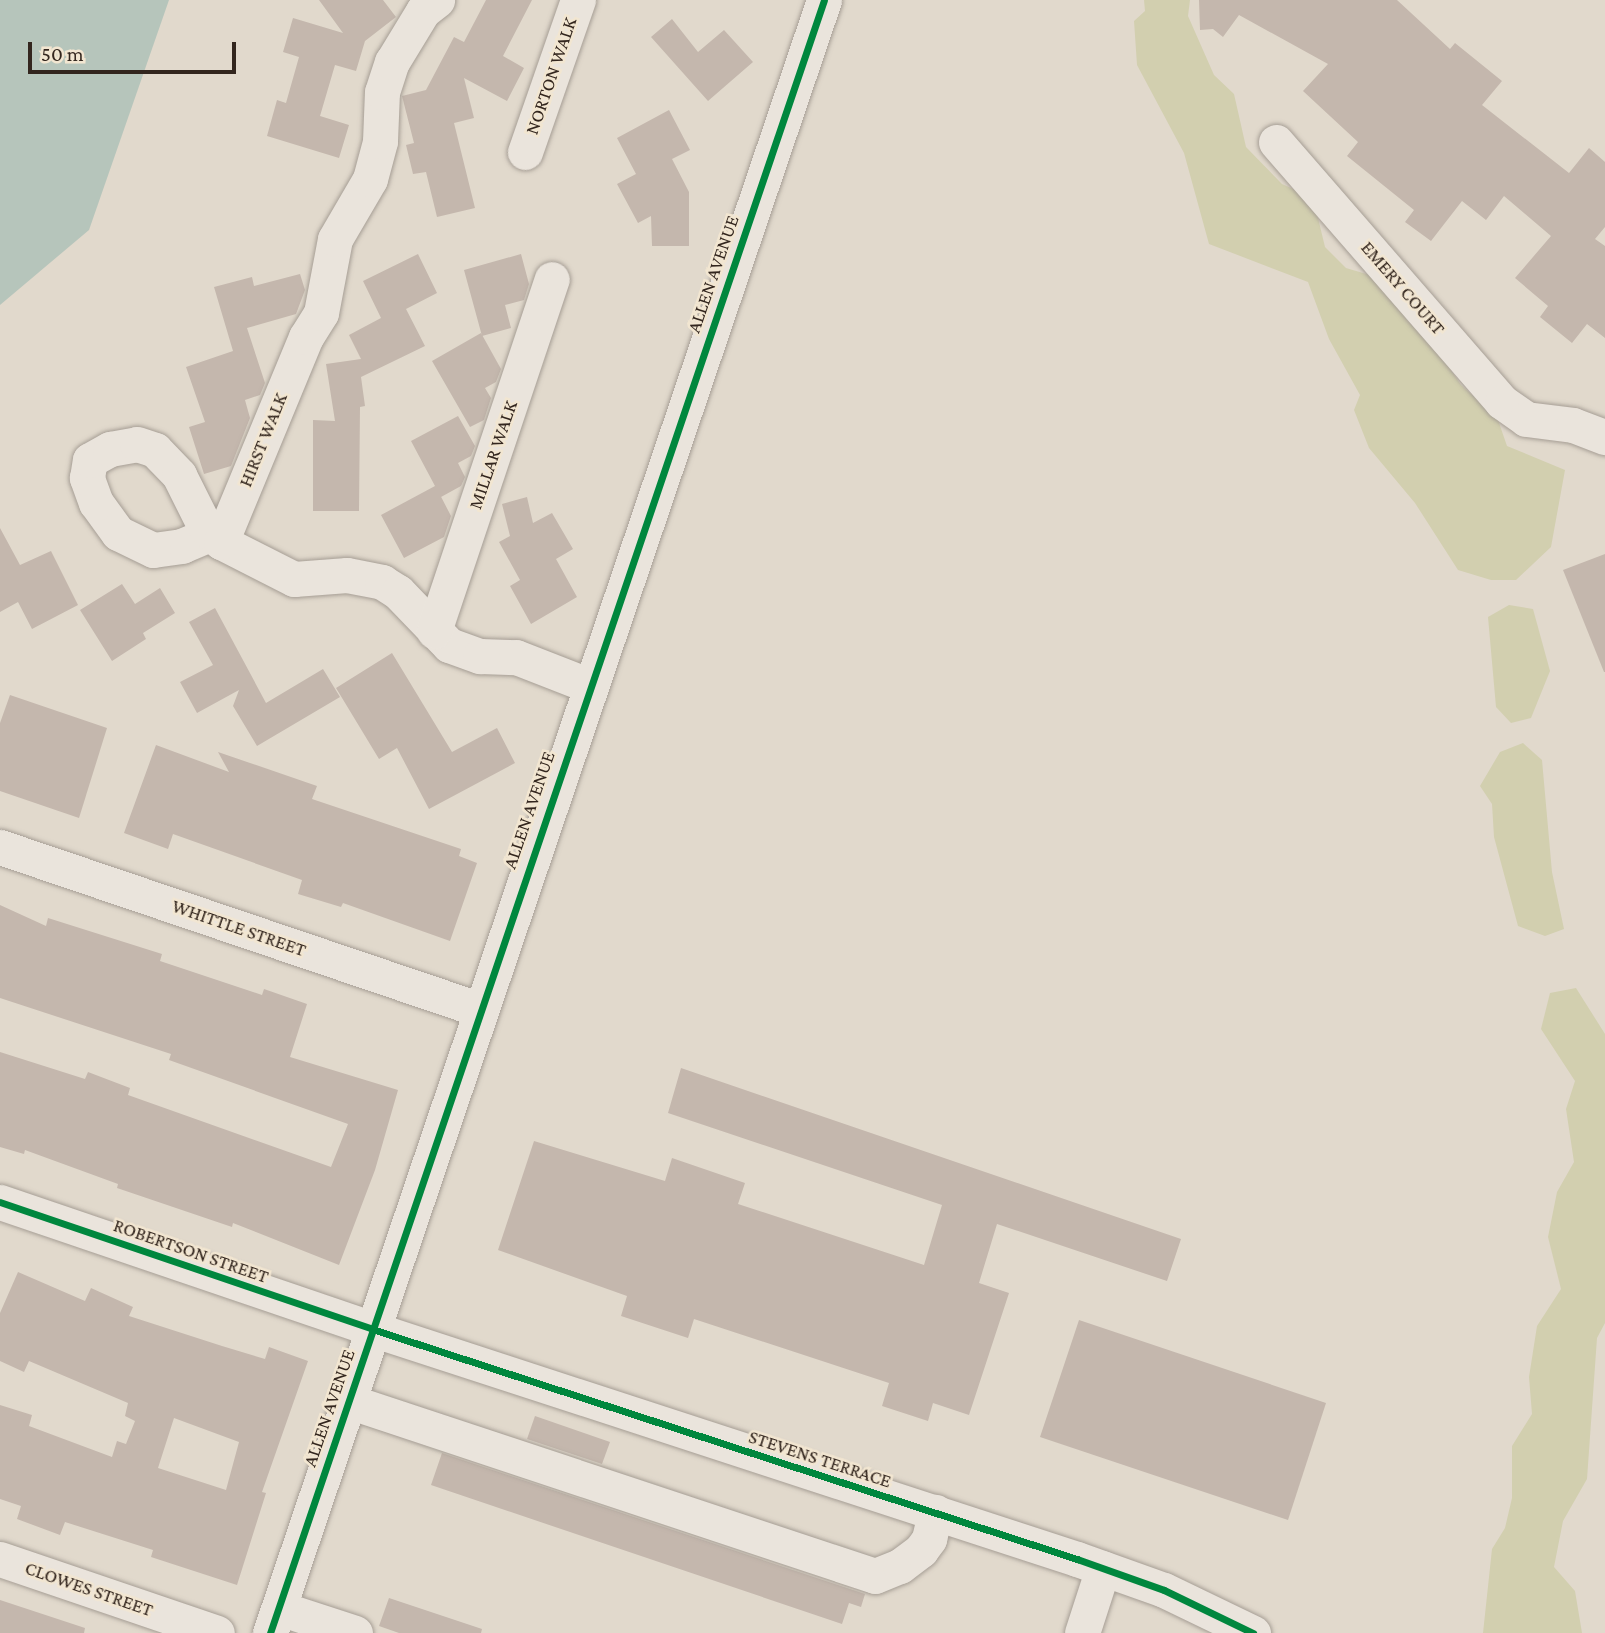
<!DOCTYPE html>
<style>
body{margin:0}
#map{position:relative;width:1605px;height:1633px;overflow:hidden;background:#e1d9cc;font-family:"Crimson Pro",serif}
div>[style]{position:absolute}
.green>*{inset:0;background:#d2cfaf}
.water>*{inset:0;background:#b6c5bb}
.building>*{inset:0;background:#c4b7ad}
.roads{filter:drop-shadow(0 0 2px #a69e95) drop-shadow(0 0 2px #a69e95)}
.minor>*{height:35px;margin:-17.5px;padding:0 17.5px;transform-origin:17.5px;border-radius:17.5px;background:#eae4dc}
.cycleway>*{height:7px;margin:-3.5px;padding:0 3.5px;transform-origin:3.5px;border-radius:3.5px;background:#00873e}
span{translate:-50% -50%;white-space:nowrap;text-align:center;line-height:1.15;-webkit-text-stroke:5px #f2e6d1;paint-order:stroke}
.street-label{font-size:19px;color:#33261e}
.scale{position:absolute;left:28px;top:42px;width:208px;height:32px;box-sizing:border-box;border:4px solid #33261e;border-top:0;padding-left:9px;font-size:21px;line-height:24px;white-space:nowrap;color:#33261e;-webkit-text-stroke:5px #f2e6d1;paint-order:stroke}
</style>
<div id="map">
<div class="green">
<div style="clip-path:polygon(1144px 0,1190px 0,1188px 16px,1214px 75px,1234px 94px,1246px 147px,1282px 184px,1304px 194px,1318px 218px,1325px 247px,1346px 268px,1383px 279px,1407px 320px,1441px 355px,1461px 385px,1497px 417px,1507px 446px,1565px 470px,1551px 547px,1516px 580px,1491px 580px,1458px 570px,1415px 503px,1369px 448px,1354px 410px,1360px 395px,1329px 339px,1308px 282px,1209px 244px,1184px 153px,1137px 65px,1134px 21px,1145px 11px)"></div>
<div style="clip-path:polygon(1509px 605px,1533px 609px,1550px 671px,1531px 718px,1511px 723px,1496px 707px,1488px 617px)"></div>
<div style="clip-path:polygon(1523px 743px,1542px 760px,1552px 872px,1564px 929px,1545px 936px,1518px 926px,1494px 837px,1492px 804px,1480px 786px,1500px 752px)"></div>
<div style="clip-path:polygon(1576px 988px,1605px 1034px,1605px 1323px,1597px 1338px,1587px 1479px,1563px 1521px,1554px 1567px,1575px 1591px,1582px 1633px,1483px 1633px,1492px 1549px,1505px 1528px,1512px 1498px,1512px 1446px,1532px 1414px,1529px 1377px,1537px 1326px,1561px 1289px,1548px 1237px,1557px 1192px,1574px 1162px,1566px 1109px,1575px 1081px,1541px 1029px,1550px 993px)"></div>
</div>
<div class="water">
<div style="clip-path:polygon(0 0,169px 0,89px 230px,0 305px)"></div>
</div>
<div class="building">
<div style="clip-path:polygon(319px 0,383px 0,396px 17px,365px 41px,356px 71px,335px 65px,320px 116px,349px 125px,339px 158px,267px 136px,277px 100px,286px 103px,299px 57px,283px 52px,293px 18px,343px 33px)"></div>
<div style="clip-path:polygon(486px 0,532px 0,503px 56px,524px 68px,507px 101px,464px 78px,474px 118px,454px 123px,475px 208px,437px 217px,426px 172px,413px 174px,406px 145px,414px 143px,402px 96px,426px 90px,454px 37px,464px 42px)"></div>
<div style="clip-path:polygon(1199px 0,1397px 0,1450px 49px,1455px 43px,1502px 81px,1482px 105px,1569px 173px,1589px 148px,1605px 162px,1605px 227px,1595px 239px,1605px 246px,1605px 338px,1587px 324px,1572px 343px,1540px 317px,1548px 306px,1515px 278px,1551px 236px,1504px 196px,1486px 220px,1462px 201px,1431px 241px,1405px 222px,1414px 210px,1347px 156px,1358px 142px,1303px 91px,1328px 64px,1239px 15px,1223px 37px,1213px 29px,1200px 30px)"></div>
<div style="clip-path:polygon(672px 19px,698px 52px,724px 30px,753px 62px,708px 101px,651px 37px)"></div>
<div style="clip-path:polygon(669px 110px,690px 150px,672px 159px,689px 192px,689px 246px,652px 246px,651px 216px,638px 223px,617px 184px,636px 174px,617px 138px)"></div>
<div style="clip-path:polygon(418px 254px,437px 293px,406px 309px,425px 346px,361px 377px,365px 406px,360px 407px,359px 511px,313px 511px,313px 420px,335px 421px,326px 364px,361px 359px,349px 335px,381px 318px,363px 281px)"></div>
<div style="clip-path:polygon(521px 254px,529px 284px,524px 300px,505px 305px,511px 328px,482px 336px,464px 270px)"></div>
<div style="clip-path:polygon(300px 274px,305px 290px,296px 314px,247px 328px,265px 383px,260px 395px,245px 400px,250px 418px,231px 466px,204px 474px,189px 427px,205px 422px,186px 367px,233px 351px,214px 287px,252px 277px,254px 286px)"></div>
<div style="clip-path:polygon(481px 333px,501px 369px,496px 382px,485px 388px,491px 398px,484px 420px,470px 427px,432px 361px)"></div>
<div style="clip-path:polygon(458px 416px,475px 446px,471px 456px,458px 463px,465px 477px,461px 486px,441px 497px,436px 487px,451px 516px,444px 537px,404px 558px,381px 515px,435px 486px,411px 441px)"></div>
<div style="clip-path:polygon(527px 497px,533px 523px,552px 513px,573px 549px,556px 559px,577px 597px,531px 624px,510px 586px,520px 580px,499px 542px,510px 536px,502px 504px)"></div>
<div style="clip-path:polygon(0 528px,20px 565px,51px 551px,78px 605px,32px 629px,18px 602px,0 612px)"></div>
<div style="clip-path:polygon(1605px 554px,1605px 672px,1604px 672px,1563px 570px)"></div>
<div style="clip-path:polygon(122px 584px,135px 604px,160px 588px,175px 613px,143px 633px,146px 639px,112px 661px,80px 610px)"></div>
<div style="clip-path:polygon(215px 608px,266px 703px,323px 669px,340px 697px,257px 746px,233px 706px,239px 690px,197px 713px,180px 682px,213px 665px,189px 622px)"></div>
<div style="clip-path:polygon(392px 653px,452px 752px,497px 728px,515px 763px,429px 809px,397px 748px,379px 759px,336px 688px)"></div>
<div style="clip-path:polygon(10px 695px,107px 728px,79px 818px,0 791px,0 723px)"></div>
<div style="clip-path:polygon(156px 745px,229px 772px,218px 752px,317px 786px,312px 799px,461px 849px,459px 856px,477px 863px,450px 941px,343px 903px,341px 907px,298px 894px,302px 880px,173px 834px,168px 849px,124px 833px)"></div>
<div style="clip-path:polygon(0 905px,46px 926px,48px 918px,162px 954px,160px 961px,262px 995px,264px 989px,307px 1004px,290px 1057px,398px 1090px,375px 1170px,339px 1265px,233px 1223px,232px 1227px,117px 1188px,118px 1184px,25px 1150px,24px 1154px,0 1147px,0 1052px,85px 1079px,88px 1072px,130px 1088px,128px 1095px,331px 1167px,348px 1124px,169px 1060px,171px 1054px,0 998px)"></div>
<div style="clip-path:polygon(681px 1068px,1181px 1239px,1167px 1281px,997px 1224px,979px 1283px,1009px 1293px,969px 1415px,933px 1403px,928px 1421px,882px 1406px,889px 1383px,694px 1319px,688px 1338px,621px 1316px,627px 1296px,498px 1250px,534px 1141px,665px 1181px,672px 1158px,745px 1183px,738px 1204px,924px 1265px,942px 1205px,668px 1113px)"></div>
<div style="clip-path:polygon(evenodd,18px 1272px,85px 1301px,91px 1288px,133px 1307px,129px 1316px,222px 1346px,265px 1359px,269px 1347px,308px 1361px,262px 1492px,266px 1493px,237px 1585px,151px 1557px,153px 1550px,65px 1522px,60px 1535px,17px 1519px,21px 1506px,0 1499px,0 1405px,32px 1415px,29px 1426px,112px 1457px,117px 1441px,126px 1444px,135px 1421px,125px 1416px,128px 1403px,29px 1361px,24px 1372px,0 1361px,0 1313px,18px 1272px,174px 1418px,239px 1442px,226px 1490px,158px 1468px,174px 1418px)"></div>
<div style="clip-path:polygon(1079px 1320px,1326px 1403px,1288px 1520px,1040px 1437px)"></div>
<div style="clip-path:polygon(535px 1416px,610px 1442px,602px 1464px,527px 1439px)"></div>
<div style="clip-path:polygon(442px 1453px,865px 1594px,861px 1607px,849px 1603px,842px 1624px,431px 1485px)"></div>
<div style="clip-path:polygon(389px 1598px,482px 1629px,481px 1633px,399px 1633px,379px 1626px)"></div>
<div style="clip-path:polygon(0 1600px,85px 1628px,84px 1633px,0 1633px)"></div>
</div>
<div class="roads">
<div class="minor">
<div style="left:1276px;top:142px;width:344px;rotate:49deg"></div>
<div style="left:1502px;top:402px;width:29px;rotate:35deg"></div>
<div style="left:1526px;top:419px;width:47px;rotate:7.3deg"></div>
<div style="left:1573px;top:425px;width:34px;rotate:21deg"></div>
<div style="left:525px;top:152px;width:161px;rotate:-70.8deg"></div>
<div style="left:210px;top:534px;width:30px;rotate:157deg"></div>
<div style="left:182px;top:546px;width:29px;rotate:172deg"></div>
<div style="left:153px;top:550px;width:39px;rotate:-154deg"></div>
<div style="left:118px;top:533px;width:37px;rotate:-126deg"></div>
<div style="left:96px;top:503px;width:27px;rotate:-110deg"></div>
<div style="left:87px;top:478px;width:18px;rotate:-81deg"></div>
<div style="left:90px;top:460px;width:23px;rotate:-29deg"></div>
<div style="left:110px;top:449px;width:27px;rotate:-10deg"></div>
<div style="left:137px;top:444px;width:19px;rotate:18deg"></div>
<div style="left:155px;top:450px;width:35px;rotate:46deg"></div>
<div style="left:179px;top:475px;width:58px;rotate:63.4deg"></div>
<div style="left:205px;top:527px;width:22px;rotate:43deg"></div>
<div style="left:221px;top:542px;width:82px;rotate:26.9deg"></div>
<div style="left:294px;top:579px;width:53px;rotate:-4.3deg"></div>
<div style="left:347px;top:575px;width:36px;rotate:11deg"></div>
<div style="left:382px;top:582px;width:19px;rotate:32deg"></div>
<div style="left:398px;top:592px;width:74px;rotate:46.1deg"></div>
<div style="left:449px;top:645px;width:33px;rotate:20deg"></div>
<div style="left:480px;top:656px;width:36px;rotate:2deg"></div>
<div style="left:516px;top:657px;width:77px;rotate:21.3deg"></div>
<div style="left:221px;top:542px;width:222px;rotate:-67.5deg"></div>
<div style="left:306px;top:337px;width:28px;rotate:-58deg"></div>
<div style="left:321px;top:313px;width:75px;rotate:-79.3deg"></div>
<div style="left:335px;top:239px;width:69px;rotate:-59.7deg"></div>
<div style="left:370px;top:179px;width:39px;rotate:-75deg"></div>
<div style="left:380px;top:141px;width:49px;rotate:-87.7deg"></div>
<div style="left:382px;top:92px;width:32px;rotate:-72deg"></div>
<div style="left:392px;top:62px;width:60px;rotate:-58.7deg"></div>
<div style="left:423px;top:11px;width:18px;rotate:-38deg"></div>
<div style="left:434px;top:631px;width:371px;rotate:-71.5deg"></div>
<div style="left:0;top:847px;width:505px;rotate:18.72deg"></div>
<div style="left:0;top:1202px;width:393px;rotate:18.8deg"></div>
<div style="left:372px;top:1329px;width:742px;rotate:18.07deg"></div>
<div style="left:1077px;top:1559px;width:92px;rotate:19.6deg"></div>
<div style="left:1164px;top:1590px;width:99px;rotate:25.8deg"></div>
<div style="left:348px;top:1401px;width:555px;rotate:18.37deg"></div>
<div style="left:875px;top:1576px;width:27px;rotate:-22deg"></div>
<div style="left:900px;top:1566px;width:26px;rotate:-37deg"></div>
<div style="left:921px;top:1550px;width:14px;rotate:-54deg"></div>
<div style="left:929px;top:1539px;width:28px;rotate:-77deg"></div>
<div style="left:0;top:1559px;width:229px;rotate:18.8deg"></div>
<div style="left:279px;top:1608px;width:80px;rotate:18.2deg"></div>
<div style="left:270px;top:1633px;width:1724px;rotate:-71.26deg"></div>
<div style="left:1082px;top:1633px;width:68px;rotate:-72.1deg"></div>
</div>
</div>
<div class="cycleway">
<div style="left:0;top:1202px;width:393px;rotate:18.8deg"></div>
<div style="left:372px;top:1329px;width:742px;rotate:18.07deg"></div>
<div style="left:1077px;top:1559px;width:92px;rotate:19.6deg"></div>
<div style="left:1164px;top:1590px;width:99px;rotate:25.8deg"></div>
<div style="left:270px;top:1633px;width:1724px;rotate:-71.26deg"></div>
</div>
<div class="street-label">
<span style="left:551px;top:76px;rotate:-71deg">NORTON WALK</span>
<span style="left:713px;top:274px;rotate:-71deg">ALLEN AVENUE</span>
<span style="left:1403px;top:288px;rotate:49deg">EMERY COURT</span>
<span style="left:263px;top:440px;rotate:-68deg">HIRST WALK</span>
<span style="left:493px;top:455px;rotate:-71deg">MILLAR WALK</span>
<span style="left:529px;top:810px;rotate:-71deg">ALLEN AVENUE</span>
<span style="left:239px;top:928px;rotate:19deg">WHITTLE STREET</span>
<span style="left:191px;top:1251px;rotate:19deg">ROBERTSON STREET</span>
<span style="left:329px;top:1408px;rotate:-71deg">ALLEN AVENUE</span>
<span style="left:820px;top:1459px;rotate:18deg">STEVENS TERRACE</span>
<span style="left:89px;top:1589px;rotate:19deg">CLOWES STREET</span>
</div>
<div class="scale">50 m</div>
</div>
